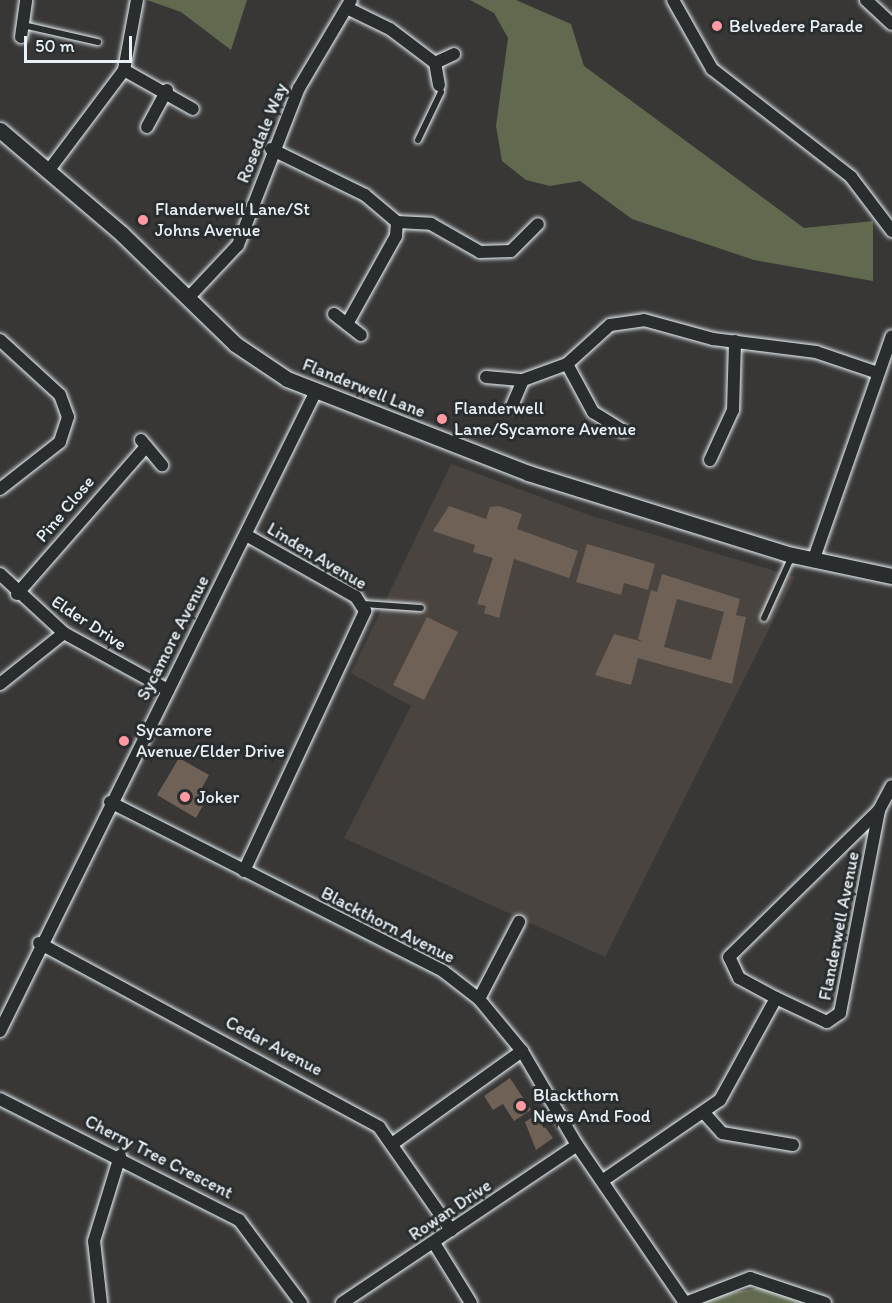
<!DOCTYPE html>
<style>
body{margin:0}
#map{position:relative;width:892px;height:1303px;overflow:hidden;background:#383736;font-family:Itim,sans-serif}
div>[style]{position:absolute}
.built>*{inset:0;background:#494440}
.green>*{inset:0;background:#61694f}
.building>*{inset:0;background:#706157}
.roads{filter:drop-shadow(0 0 2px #e8f1f8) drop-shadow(0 0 2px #e8f1f8)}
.service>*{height:6px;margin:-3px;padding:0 3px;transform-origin:3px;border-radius:3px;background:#2a2d2e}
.minor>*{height:12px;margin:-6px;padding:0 6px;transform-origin:6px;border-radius:6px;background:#2a2d2e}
.tertiary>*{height:15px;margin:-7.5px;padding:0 7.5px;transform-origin:7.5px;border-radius:7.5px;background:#2a2d2e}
.dots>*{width:16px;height:16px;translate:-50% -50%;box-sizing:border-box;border:3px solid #2a2d2e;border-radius:50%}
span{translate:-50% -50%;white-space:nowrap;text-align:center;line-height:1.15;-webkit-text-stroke:6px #2a2d2e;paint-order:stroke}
.poi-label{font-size:18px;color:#e8f1f8}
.left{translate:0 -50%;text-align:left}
.street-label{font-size:18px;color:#e8f1f8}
.scale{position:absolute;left:24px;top:36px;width:108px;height:27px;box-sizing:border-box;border:3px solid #e8f1f8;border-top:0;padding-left:8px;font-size:18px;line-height:21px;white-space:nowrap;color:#e8f1f8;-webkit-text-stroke:4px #2a2d2e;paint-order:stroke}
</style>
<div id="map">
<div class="built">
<div style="clip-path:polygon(451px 464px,592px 516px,795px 577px,605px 957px,344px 838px,411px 706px,351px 673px)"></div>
</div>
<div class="green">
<div style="clip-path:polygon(147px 0,247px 0,231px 50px,181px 12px)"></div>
<div style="clip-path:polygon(470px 0,516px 0,571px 24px,584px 66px,804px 228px,873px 221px,873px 281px,754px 260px,632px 219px,580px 181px,550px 186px,526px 180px,502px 161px,496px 126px,508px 38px,494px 13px)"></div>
<div style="clip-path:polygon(762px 1287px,807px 1303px,703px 1303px,720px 1295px)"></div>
</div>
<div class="building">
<div style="clip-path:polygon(449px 506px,486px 519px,490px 507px,499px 506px,522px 514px,517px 529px,578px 551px,569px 578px,514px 559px,499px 618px,484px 613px,486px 606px,477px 604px,493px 558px,473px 552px,475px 545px,433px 531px)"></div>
<div style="clip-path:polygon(587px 544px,655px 564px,648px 590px,624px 583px,621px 595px,576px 582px)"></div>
<div style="clip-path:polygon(evenodd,662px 574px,740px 599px,736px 615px,746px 617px,732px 684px,638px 658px,631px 685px,595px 675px,614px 634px,643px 642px,638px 639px,651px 590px,657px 592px,662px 574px,677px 599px,724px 612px,711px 660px,664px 647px,677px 599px)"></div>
<div style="clip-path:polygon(427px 617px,458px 632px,424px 700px,393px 685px)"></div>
<div style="clip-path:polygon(179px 758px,209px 775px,199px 793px,207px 798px,196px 818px,157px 795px)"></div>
<div style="clip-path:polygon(510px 1078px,531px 1110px,514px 1121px,503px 1104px,493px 1110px,484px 1096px)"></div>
<div style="clip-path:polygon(536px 1115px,553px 1138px,536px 1150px,525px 1122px)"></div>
</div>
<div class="roads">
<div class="service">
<div style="left:23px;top:25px;width:77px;rotate:12.8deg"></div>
<div style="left:418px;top:140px;width:53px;rotate:-64.4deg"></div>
<div style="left:441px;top:92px;width:7px;rotate:-106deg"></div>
<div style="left:363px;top:604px;width:58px;rotate:3.9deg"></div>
<div style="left:764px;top:618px;width:68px;rotate:-65.7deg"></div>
</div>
<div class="minor">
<div style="left:673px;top:0;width:79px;rotate:60.5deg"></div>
<div style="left:712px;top:69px;width:176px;rotate:37.8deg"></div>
<div style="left:851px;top:177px;width:68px;rotate:52.8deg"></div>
<div style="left:866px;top:0;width:35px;rotate:43deg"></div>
<div style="left:347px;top:8px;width:48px;rotate:26deg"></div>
<div style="left:390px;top:29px;width:56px;rotate:37.1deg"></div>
<div style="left:21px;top:37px;width:37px;rotate:-82deg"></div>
<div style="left:124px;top:70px;width:79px;rotate:29.5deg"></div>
<div style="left:439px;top:85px;width:22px;rotate:-100deg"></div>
<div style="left:435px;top:63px;width:21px;rotate:-25deg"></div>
<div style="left:147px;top:127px;width:42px;rotate:-61.6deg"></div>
<div style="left:271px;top:149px;width:105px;rotate:26.1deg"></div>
<div style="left:365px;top:195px;width:42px;rotate:40.2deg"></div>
<div style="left:397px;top:222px;width:34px;rotate:3deg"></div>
<div style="left:431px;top:224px;width:56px;rotate:29.7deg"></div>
<div style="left:480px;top:252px;width:31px;rotate:-2deg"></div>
<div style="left:511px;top:251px;width:38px;rotate:-45deg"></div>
<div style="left:49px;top:170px;width:125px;rotate:-53.1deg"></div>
<div style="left:124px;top:70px;width:71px;rotate:-79.5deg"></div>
<div style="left:189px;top:297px;width:71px;rotate:-46.7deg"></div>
<div style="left:238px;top:245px;width:168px;rotate:-68.8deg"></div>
<div style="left:299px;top:88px;width:102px;rotate:-59.4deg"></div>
<div style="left:334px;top:314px;width:34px;rotate:38deg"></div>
<div style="left:347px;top:324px;width:101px;rotate:-60.9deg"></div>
<div style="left:396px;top:236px;width:14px;rotate:-86deg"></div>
<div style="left:0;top:340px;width:81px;rotate:42.5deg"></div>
<div style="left:60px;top:395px;width:23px;rotate:70deg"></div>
<div style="left:68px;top:417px;width:26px;rotate:108deg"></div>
<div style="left:60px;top:442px;width:76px;rotate:141.9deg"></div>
<div style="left:567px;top:364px;width:55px;rotate:61.6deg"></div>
<div style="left:593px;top:412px;width:36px;rotate:32deg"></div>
<div style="left:486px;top:377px;width:37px;rotate:5deg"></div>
<div style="left:523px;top:380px;width:28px;rotate:113deg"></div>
<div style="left:523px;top:380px;width:47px;rotate:-20deg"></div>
<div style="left:567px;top:364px;width:58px;rotate:-42.2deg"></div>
<div style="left:610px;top:325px;width:34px;rotate:-8deg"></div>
<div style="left:644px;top:320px;width:72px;rotate:15.4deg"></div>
<div style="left:713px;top:339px;width:104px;rotate:7.2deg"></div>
<div style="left:816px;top:352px;width:65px;rotate:18.7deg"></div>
<div style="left:141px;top:440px;width:33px;rotate:50deg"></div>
<div style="left:710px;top:460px;width:55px;rotate:-65.3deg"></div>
<div style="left:733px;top:410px;width:69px;rotate:-88.3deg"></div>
<div style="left:813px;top:561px;width:238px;rotate:-70.7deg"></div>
<div style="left:0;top:574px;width:87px;rotate:42.7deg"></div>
<div style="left:64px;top:633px;width:119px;rotate:28.7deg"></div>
<div style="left:17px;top:594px;width:193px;rotate:-48.8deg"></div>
<div style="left:0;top:684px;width:82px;rotate:-38.6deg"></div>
<div style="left:110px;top:802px;width:373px;rotate:26.9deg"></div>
<div style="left:443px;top:971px;width:46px;rotate:37.9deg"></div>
<div style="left:479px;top:999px;width:67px;rotate:50.4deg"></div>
<div style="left:522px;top:1051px;width:109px;rotate:59.7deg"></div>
<div style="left:577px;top:1145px;width:191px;rotate:55.6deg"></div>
<div style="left:244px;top:871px;width:287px;rotate:-65deg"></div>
<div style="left:365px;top:611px;width:17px;rotate:-123deg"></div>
<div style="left:356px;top:597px;width:126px;rotate:-150.6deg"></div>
<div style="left:39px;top:943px;width:387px;rotate:28.4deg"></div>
<div style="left:379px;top:1127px;width:126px;rotate:55deg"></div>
<div style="left:776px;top:998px;width:56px;rotate:25.2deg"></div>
<div style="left:827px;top:1022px;width:16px;rotate:-35deg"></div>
<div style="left:840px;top:1013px;width:207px;rotate:-79.1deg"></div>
<div style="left:479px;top:999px;width:87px;rotate:-62.5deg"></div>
<div style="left:0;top:1031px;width:714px;rotate:-63.72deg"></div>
<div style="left:0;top:1099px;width:268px;rotate:26.9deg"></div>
<div style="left:239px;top:1220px;width:104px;rotate:53.2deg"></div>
<div style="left:705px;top:1114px;width:25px;rotate:48deg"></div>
<div style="left:722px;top:1133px;width:72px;rotate:9.6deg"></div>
<div style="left:392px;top:1144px;width:160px;rotate:-35.6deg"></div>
<div style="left:602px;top:1181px;width:143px;rotate:-34.5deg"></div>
<div style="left:720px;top:1100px;width:116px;rotate:-61.2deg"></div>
<div style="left:776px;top:998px;width:42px;rotate:-151.6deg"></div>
<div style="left:739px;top:978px;width:23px;rotate:-115deg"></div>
<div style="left:729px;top:957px;width:210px;rotate:-44.4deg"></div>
<div style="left:879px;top:810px;width:27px;rotate:-62deg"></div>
<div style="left:434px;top:1243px;width:70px;rotate:58.3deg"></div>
<div style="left:101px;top:1303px;width:62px;rotate:-96.4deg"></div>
<div style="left:94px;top:1241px;width:89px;rotate:-73deg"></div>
<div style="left:342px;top:1303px;width:283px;rotate:-33.9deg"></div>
<div style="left:685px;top:1303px;width:70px;rotate:-21deg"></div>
<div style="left:750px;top:1278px;width:79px;rotate:18.4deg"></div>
</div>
<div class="tertiary">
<div style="left:0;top:130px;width:160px;rotate:40.4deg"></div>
<div style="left:122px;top:234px;width:158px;rotate:44.2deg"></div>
<div style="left:235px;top:344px;width:63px;rotate:33.9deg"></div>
<div style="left:287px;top:379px;width:259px;rotate:21.3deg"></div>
<div style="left:528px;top:473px;width:276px;rotate:17.3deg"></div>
<div style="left:792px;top:555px;width:102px;rotate:11.9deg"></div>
</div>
</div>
<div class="dots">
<div style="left:717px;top:26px;background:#ff9aa2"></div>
<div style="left:143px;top:220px;background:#ff9aa2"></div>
<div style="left:442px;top:419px;background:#ff9aa2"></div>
<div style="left:124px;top:741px;background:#ff9aa2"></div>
<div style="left:185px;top:797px;background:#ff9aa2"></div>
<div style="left:521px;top:1106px;background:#ff9aa2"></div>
</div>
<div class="poi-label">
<span class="left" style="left:729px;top:26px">Belvedere Parade</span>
<span class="left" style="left:155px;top:220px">Flanderwell Lane/St<br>Johns Avenue</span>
<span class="left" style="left:454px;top:419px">Flanderwell<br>Lane/Sycamore Avenue</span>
<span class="left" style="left:136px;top:741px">Sycamore<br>Avenue/Elder Drive</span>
<span class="left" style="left:197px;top:797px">Joker</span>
<span class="left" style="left:533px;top:1106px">Blackthorn<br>News And Food</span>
</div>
<div class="street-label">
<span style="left:262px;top:133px;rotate:-68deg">Rosedale Way</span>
<span style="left:364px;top:388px;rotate:22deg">Flanderwell Lane</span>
<span style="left:65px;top:509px;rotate:-50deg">Pine Close</span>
<span style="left:317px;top:556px;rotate:31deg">Linden Avenue</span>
<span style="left:89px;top:623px;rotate:33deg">Elder Drive</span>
<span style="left:173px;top:638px;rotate:-63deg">Sycamore Avenue</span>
<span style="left:388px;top:925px;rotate:27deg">Blackthorn Avenue</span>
<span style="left:839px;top:926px;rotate:-79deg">Flanderwell Avenue</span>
<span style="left:274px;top:1046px;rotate:28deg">Cedar Avenue</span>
<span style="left:159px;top:1157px;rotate:27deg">Cherry Tree Crescent</span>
<span style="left:450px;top:1210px;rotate:-34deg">Rowan Drive</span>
</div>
<div class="scale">50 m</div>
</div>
